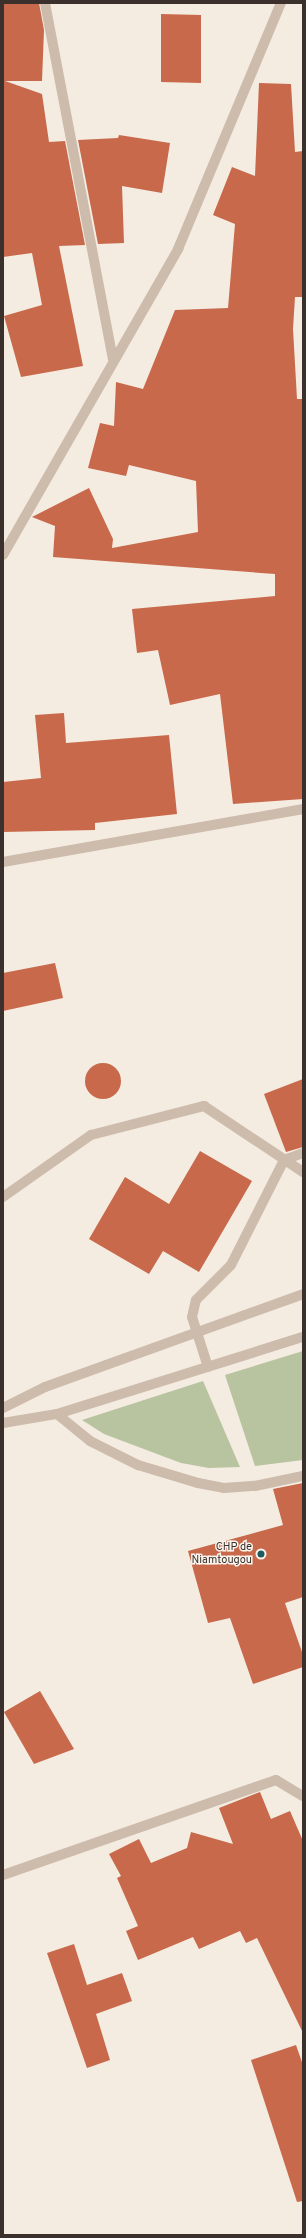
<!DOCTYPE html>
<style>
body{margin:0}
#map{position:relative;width:306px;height:2238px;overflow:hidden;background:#f4ebe1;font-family:Overpass,sans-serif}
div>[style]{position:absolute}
.green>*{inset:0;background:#b8c4a0}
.building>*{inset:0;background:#c8694b}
.round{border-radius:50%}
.service>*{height:10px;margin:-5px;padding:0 5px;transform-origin:5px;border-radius:5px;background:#cdbbac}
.minor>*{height:10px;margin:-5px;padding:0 5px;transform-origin:5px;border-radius:5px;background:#cdbbac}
.dots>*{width:11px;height:11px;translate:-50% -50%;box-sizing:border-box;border:2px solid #fbf5ee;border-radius:50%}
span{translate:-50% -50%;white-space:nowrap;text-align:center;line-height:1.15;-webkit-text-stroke:3px #fbf5ee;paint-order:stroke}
.poi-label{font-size:11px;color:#3b302b}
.right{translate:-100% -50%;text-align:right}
.frame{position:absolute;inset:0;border:4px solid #3b302b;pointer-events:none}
</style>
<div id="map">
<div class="green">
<div style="clip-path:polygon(303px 1351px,303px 1460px,255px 1466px,225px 1375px)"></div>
<div style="clip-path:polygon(203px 1381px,240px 1467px,209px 1468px,181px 1463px,104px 1434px,82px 1420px)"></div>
</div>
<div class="building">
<div style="clip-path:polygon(3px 3px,39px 3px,44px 30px,42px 81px,5px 81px,42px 94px,49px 142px,65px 141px,85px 245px,59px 246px,83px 366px,21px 377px,4px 316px,42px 305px,32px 253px,3px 257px)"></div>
<div style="clip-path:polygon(161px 14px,201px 15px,201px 83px,161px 82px)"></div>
<div style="clip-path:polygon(259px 83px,291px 84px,295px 152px,303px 151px,303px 297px,295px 297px,293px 329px,297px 399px,303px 399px,303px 799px,233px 804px,220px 694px,170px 705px,158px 650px,137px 653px,132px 609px,275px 596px,275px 574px,53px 557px,55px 526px,32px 517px,89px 488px,113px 539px,112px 548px,198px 532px,196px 481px,129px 465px,126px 476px,88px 468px,100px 423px,114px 426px,116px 382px,143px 389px,175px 310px,228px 308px,235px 224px,213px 215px,232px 167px,255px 176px)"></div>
<div style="clip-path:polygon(119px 135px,170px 143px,162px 193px,122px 186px,124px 243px,98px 244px,78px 140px,118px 138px)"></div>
<div style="clip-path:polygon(64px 713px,66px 743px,169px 735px,177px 814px,95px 823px,95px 830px,3px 832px,3px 782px,41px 778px,35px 715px)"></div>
<div style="clip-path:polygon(55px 963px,63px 998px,3px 1011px,3px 973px)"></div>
<div class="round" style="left:85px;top:1063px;width:36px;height:36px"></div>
<div style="clip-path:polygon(303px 1079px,303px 1147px,286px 1152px,264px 1094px)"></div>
<div style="clip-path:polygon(200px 1151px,252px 1181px,199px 1272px,163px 1251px,149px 1274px,89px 1239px,125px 1177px,169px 1204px)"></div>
<div style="clip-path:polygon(303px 1483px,303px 1597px,285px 1603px,303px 1655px,303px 1667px,253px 1684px,230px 1618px,208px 1623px,188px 1551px,283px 1525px,273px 1489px)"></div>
<div style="clip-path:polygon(40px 1691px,74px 1749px,34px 1764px,4px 1712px)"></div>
<div style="clip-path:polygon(260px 1792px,271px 1819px,290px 1811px,303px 1841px,303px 2033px,257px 1938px,246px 1943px,240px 1931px,199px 1949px,193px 1937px,138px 1960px,126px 1931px,138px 1926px,117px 1878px,121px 1876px,109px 1854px,139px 1839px,151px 1863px,187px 1848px,191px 1832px,233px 1844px,219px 1808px)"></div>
<div style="clip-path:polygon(74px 1944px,87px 1985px,122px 1973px,132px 2001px,96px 2014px,110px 2060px,87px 2068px,47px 1953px)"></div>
<div style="clip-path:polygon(296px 2045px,303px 2065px,303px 2201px,297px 2202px,251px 2060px)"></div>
</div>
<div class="service">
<div style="left:3px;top:1197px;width:108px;rotate:-35.2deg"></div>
<div style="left:91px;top:1135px;width:117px;rotate:-14.4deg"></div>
<div style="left:204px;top:1106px;width:119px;rotate:33.7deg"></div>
<div style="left:208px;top:1367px;width:52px;rotate:-107.7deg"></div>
<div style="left:192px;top:1317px;width:17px;rotate:-77deg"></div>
<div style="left:196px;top:1300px;width:49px;rotate:-45deg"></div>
<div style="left:231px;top:1265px;width:118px;rotate:-63.2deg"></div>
<div style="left:284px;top:1160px;width:20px;rotate:-20deg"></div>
<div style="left:3px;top:1408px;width:47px;rotate:-26.6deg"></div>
<div style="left:45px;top:1387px;width:274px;rotate:-19.8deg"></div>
<div style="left:57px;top:1414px;width:43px;rotate:39.3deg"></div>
<div style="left:90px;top:1441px;width:54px;rotate:26.6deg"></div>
<div style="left:138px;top:1465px;width:63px;rotate:16.7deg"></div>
<div style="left:198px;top:1483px;width:26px;rotate:11deg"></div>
<div style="left:224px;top:1488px;width:31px;rotate:-4deg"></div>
<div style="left:255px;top:1486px;width:49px;rotate:-11.8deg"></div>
<div style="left:3px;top:1423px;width:55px;rotate:-9.5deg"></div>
<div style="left:57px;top:1414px;width:258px;rotate:-17.4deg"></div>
</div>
<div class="minor">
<div style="left:45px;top:3px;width:362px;rotate:79.2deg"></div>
<div style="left:3px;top:555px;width:353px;rotate:-60.2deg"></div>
<div style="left:178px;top:249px;width:267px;rotate:-67.3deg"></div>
<div style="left:3px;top:862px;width:305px;rotate:-10deg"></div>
<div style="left:3px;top:1875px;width:289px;rotate:-19.2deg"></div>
<div style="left:276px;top:1780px;width:31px;rotate:31deg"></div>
</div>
<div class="dots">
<div style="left:261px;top:1554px;background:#1f5a5e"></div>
</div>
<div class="poi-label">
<span class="right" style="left:252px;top:1554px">CHP de<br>Niamtougou</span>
</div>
<div class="frame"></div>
</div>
